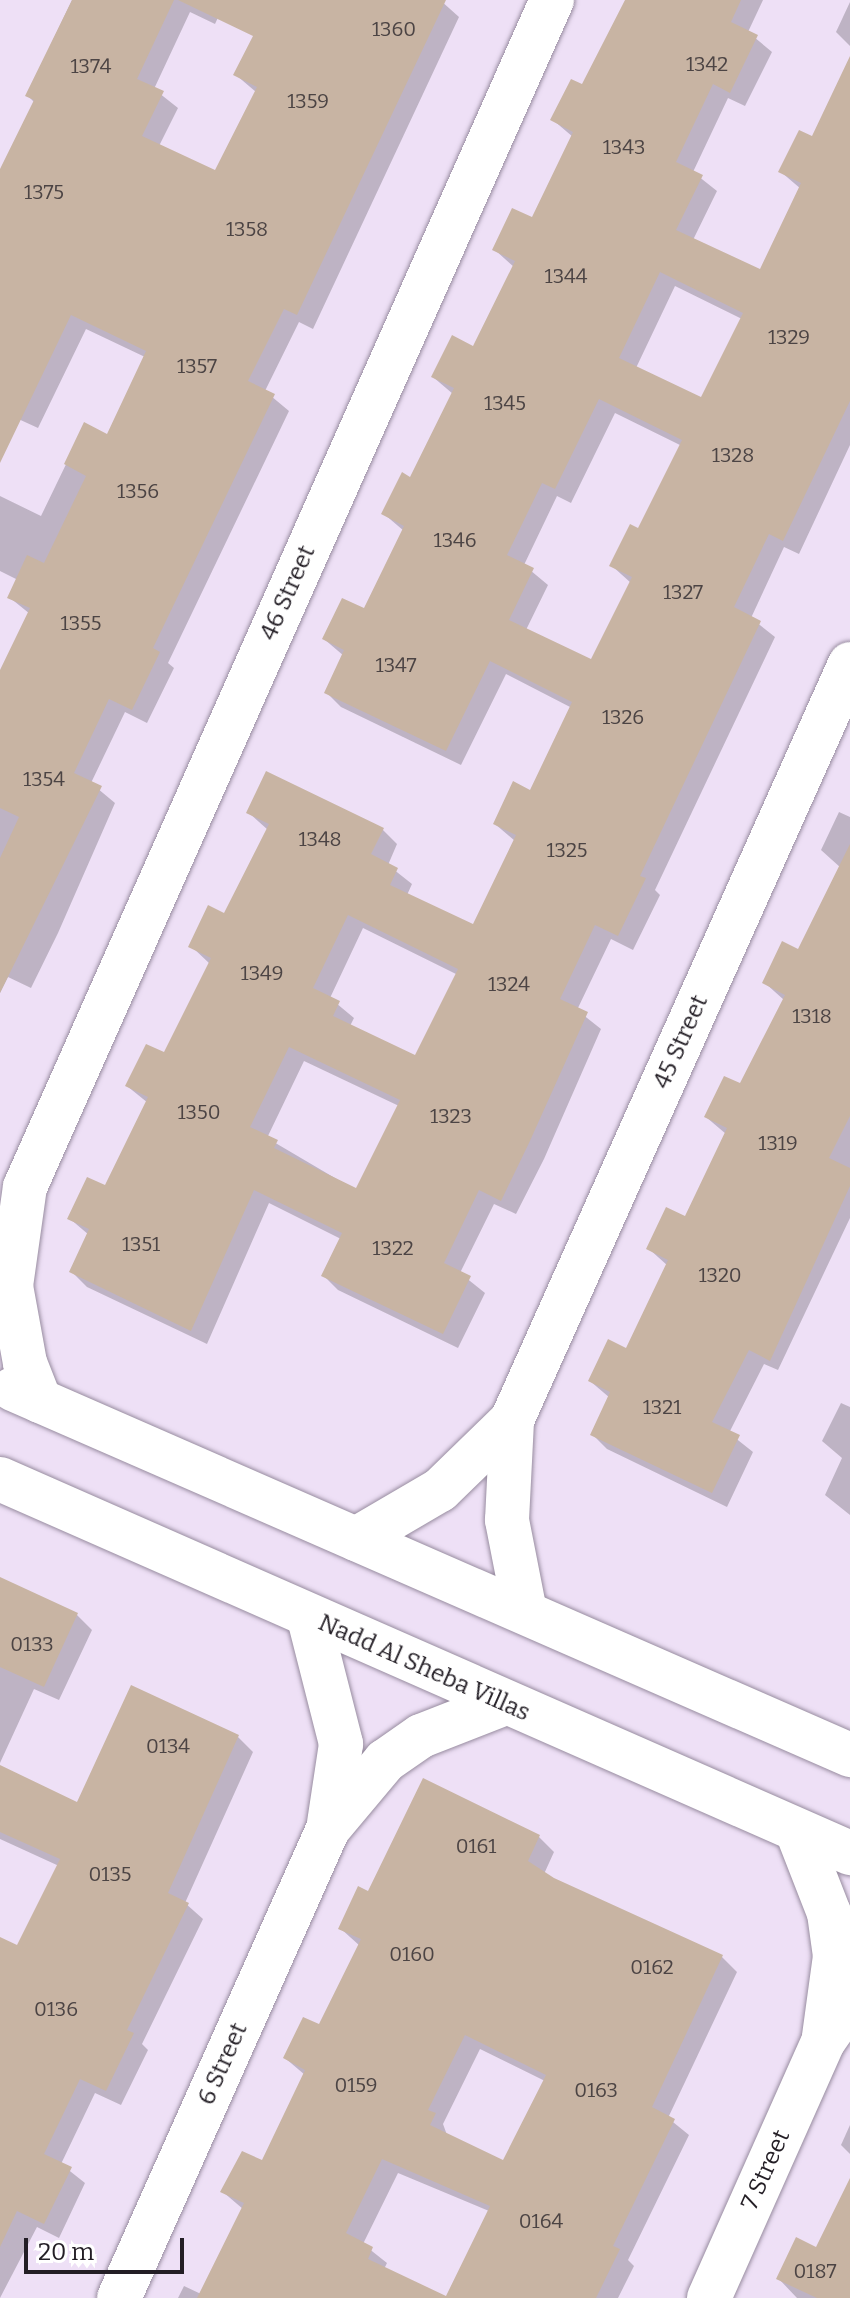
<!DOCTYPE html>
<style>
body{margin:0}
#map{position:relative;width:850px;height:2298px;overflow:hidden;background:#eee0f6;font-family:Bitter,serif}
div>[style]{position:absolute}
.shadow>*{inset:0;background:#0003}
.building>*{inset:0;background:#c8b4a3}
.roads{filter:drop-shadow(0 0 2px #988ca0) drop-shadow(0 0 2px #988ca0)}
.minor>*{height:44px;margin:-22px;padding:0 22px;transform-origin:22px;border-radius:22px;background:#fff}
span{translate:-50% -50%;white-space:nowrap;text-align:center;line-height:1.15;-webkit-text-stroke:6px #fff;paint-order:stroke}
.number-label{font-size:20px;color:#4c4444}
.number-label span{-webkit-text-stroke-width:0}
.street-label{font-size:24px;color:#231e25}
.scale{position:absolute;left:24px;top:2238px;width:160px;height:36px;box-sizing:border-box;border:4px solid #231e25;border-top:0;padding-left:10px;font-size:24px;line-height:28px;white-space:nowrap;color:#231e25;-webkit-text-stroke:6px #fff;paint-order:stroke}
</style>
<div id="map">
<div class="shadow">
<div style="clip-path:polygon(72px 0,226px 0,215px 24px,190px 12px,154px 89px,178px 108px,159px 146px,216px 173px,256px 92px,236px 75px,296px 0,440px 0,459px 17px,313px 329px,299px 322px,265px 391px,289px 411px,168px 663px,174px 668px,147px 723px,125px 712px,91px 783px,115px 803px,58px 933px,31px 988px,8px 977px,0 993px,0 674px,30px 614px,9px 597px,18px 580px,0 571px,0 496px,41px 516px,85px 425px,108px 436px,145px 357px,86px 329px,38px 428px,14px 417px,0 446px,0 179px,35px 103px,27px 95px)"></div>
<div style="clip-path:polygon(evenodd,627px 0,763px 0,748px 32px,772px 52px,745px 106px,728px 98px,693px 172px,717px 191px,693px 240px,760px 272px,801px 189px,781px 172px,813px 139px,850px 61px,850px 445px,799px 554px,784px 547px,751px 618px,775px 637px,655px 890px,660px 895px,633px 950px,611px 939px,577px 1010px,601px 1029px,544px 1159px,516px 1214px,494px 1204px,460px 1273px,485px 1293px,458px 1348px,338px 1290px,323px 1275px,341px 1239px,269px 1203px,207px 1344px,87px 1287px,72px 1272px,89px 1235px,69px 1218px,106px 1188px,148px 1103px,127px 1086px,164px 1055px,210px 964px,191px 946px,225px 915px,268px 830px,248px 812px,382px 829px,397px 844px,388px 865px,412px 884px,407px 895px,474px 927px,515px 841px,495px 824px,531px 792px,572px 708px,506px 674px,461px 765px,341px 707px,326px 692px,344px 656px,324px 639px,365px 611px,404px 531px,384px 514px,411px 479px,453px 394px,433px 377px,474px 348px,514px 267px,495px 250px,533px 220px,573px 137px,553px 120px,583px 87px,627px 0,675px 286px,742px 319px,701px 400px,636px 368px,675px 286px,627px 0,615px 413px,682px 446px,639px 531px,611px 565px,631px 583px,592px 662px,526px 630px,548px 585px,524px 565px,557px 496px,571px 503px,615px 413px,627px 0,363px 928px,458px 975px,416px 1058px,350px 1026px,354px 1018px,330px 998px,363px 928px,627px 0,304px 1061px,399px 1106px,357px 1191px,267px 1138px,304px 1061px)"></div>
<div style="clip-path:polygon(850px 2px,850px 46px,836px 32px)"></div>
<div style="clip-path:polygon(839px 812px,850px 817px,850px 1218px,778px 1370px,764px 1364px,729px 1433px,753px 1452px,727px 1507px,607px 1449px,592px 1434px,610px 1398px,590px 1381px,627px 1351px,668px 1266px,648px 1248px,686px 1219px,726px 1134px,706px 1117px,741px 1086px,784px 1000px,765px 983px,799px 952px,841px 868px,821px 850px)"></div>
<div style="clip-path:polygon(841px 1403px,850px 1407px,850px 1515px,825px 1495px,842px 1458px,822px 1441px)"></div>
<div style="clip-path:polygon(0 1580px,77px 1615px,92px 1630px,59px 1700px,34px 1689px,0 1763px)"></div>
<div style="clip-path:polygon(238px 1737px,253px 1752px,185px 1903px,203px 1919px,142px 2044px,148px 2050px,121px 2105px,95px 2093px,61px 2164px,85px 2183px,59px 2238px,37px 2227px,0 2298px,0 1939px,18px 1948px,59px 1866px,0 1839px,0 1767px,78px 1805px)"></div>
<div style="clip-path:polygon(evenodd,424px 1781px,539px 1837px,554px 1852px,544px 1874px,553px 1880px,722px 1957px,737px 1972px,668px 2118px,689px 2135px,628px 2260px,634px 2266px,618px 2298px,447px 2298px,489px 2211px,398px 2173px,363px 2244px,387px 2263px,384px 2269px,445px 2298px,178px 2298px,184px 2286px,201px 2294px,243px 2209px,223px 2192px,262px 2163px,305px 2075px,285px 2058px,320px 2027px,360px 1946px,340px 1928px,369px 1894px,424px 1781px,480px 2049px,545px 2081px,504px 2163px,447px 2135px,443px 2124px,480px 2049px)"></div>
<div style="clip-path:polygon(850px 2125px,850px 2154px,841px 2145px)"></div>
<div style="clip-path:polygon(850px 2183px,850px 2298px,797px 2298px,778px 2278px,817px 2249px)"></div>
</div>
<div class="building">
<div style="clip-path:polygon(72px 0,174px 0,137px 79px,164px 91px,142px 136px,215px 170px,257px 87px,233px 75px,253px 36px,178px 0,446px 0,297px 315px,284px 309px,248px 381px,275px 394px,153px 648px,160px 652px,132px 710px,109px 699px,74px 773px,102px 786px,0 993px,0 858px,19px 817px,0 808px,0 670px,30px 608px,7px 598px,27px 555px,44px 563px,86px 476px,64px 464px,84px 422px,107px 434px,146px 351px,71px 315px,0 463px,0 169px,34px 100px,25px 96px)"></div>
<div style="clip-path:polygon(evenodd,625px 0,741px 0,731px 22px,758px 35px,730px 93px,713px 84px,676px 162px,703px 175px,676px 230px,760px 269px,801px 183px,778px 172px,799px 130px,812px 136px,850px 56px,850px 401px,783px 541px,769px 534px,734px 607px,761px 621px,640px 876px,646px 878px,618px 936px,595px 925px,560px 999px,588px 1012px,529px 1143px,501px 1201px,479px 1190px,444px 1263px,471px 1276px,443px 1334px,321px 1276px,342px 1233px,254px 1190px,191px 1331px,69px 1272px,89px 1229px,67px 1219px,87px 1177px,105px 1185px,148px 1097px,125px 1086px,146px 1044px,164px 1052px,211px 958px,188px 947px,208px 905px,224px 913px,269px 824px,246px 813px,266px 771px,384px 828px,371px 854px,398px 868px,390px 885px,473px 924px,516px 835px,493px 824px,513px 781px,530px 790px,572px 702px,490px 661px,446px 751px,324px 693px,344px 650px,322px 639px,342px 598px,364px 608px,404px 526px,381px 514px,402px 472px,410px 477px,454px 388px,431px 377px,452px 335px,473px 346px,515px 261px,492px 250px,512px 208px,532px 217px,573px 132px,550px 120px,571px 79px,582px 84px,625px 0,660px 272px,743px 313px,701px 397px,619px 358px,660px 272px,625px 0,599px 399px,682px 440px,638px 528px,630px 524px,609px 566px,632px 577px,591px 659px,509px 620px,534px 568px,507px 555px,542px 483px,555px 489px,599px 399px,625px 0,348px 915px,458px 969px,415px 1055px,333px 1016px,340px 1001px,313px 988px,348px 915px,625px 0,289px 1047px,400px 1100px,356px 1188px,274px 1148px,278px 1140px,250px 1127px,289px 1047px)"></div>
<div style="clip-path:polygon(850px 844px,850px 1116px,829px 1158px,850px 1168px,850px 1186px,770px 1361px,749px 1350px,712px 1422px,740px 1435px,712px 1493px,590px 1435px,610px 1392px,588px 1381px,608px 1339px,626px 1348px,668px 1260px,646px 1249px,666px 1207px,685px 1216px,727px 1128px,704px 1117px,724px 1076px,740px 1083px,785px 995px,762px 983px,782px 941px,798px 949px)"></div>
<div style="clip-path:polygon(0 1577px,78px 1613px,44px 1687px,0 1667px)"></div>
<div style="clip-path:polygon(131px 1685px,239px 1735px,168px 1893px,189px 1903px,127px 2030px,134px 2033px,106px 2091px,80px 2079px,44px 2154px,72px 2167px,44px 2224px,17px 2211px,0 2247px,0 1937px,17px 1945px,60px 1859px,0 1832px,0 1765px,77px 1802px)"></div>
<div style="clip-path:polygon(evenodd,423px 1778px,540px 1835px,528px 1861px,554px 1878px,723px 1955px,652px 2107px,675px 2119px,613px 2246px,620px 2249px,596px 2298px,197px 2298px,244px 2203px,220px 2192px,242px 2151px,262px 2160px,305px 2070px,283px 2058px,303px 2017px,319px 2024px,361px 1939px,338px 1929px,358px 1886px,368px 1891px,423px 1778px,465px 2035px,546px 2075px,503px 2160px,430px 2125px,436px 2113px,428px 2110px,465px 2035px,423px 1778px,382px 2159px,490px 2206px,446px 2296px,368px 2259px,373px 2247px,346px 2233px,382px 2159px)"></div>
<div style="clip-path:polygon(850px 2178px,850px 2298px,817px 2298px,776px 2279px,796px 2237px,816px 2247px)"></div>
</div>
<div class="roads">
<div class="minor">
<div style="left:13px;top:1389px;width:914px;rotate:23.62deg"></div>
<div style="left:40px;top:1401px;width:41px;rotate:-111.5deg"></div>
<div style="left:25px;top:1363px;width:78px;rotate:-100.3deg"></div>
<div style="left:11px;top:1286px;width:100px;rotate:-82deg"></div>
<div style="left:25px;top:1187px;width:1299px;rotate:-66.06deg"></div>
<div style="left:0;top:1479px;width:929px;rotate:23.75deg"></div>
<div style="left:356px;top:1539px;width:97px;rotate:-30.3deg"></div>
<div style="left:440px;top:1490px;width:100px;rotate:-44.2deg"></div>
<div style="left:525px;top:1612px;width:94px;rotate:-101.1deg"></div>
<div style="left:507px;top:1520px;width:100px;rotate:-87.1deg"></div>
<div style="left:512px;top:1420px;width:828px;rotate:-65.91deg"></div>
<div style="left:309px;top:1618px;width:130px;rotate:75.7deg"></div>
<div style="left:341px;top:1744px;width:80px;rotate:98.6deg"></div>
<div style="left:797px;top:1831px;width:88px;rotate:68.7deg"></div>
<div style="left:829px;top:1913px;width:43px;rotate:82.1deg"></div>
<div style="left:835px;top:1956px;width:81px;rotate:97.8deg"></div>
<div style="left:119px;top:2298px;width:513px;rotate:-65.98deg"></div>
<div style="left:328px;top:1829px;width:89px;rotate:-50deg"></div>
<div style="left:385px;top:1761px;width:44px;rotate:-34.8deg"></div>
<div style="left:421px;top:1736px;width:90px;rotate:-21.4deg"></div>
<div style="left:709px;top:2298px;width:280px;rotate:-66deg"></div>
<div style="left:823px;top:2042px;width:47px;rotate:-55.3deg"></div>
</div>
</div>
<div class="number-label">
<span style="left:394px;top:29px">1360</span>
<span style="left:707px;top:64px">1342</span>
<span style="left:91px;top:66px">1374</span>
<span style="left:308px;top:101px">1359</span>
<span style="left:624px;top:147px">1343</span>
<span style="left:44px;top:192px">1375</span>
<span style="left:247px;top:229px">1358</span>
<span style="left:566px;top:276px">1344</span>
<span style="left:789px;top:337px">1329</span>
<span style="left:197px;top:366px">1357</span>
<span style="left:505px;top:403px">1345</span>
<span style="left:733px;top:455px">1328</span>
<span style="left:138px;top:491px">1356</span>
<span style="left:455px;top:540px">1346</span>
<span style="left:683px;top:592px">1327</span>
<span style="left:81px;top:623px">1355</span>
<span style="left:396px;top:665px">1347</span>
<span style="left:623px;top:717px">1326</span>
<span style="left:44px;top:779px">1354</span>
<span style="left:320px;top:839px">1348</span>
<span style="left:567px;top:850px">1325</span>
<span style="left:262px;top:973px">1349</span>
<span style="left:509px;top:984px">1324</span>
<span style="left:812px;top:1016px">1318</span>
<span style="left:199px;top:1112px">1350</span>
<span style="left:451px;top:1116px">1323</span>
<span style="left:778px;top:1143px">1319</span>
<span style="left:141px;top:1244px">1351</span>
<span style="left:393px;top:1248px">1322</span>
<span style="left:720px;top:1275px">1320</span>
<span style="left:662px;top:1407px">1321</span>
<span style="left:32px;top:1644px">0133</span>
<span style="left:168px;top:1746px">0134</span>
<span style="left:476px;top:1846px">0161</span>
<span style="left:110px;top:1874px">0135</span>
<span style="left:412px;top:1954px">0160</span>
<span style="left:652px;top:1967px">0162</span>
<span style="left:56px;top:2009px">0136</span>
<span style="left:356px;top:2085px">0159</span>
<span style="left:596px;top:2090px">0163</span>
<span style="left:541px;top:2221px">0164</span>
<span style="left:815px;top:2271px">0187</span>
</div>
<div class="street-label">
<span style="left:288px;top:593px;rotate:-66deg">46 Street</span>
<span style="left:681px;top:1042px;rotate:-66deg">45 Street</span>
<span style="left:424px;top:1668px;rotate:24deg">Nadd Al Sheba Villas</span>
<span style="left:223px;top:2064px;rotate:-66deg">6 Street</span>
<span style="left:766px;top:2170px;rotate:-66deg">7 Street</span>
</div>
<div class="scale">20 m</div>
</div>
